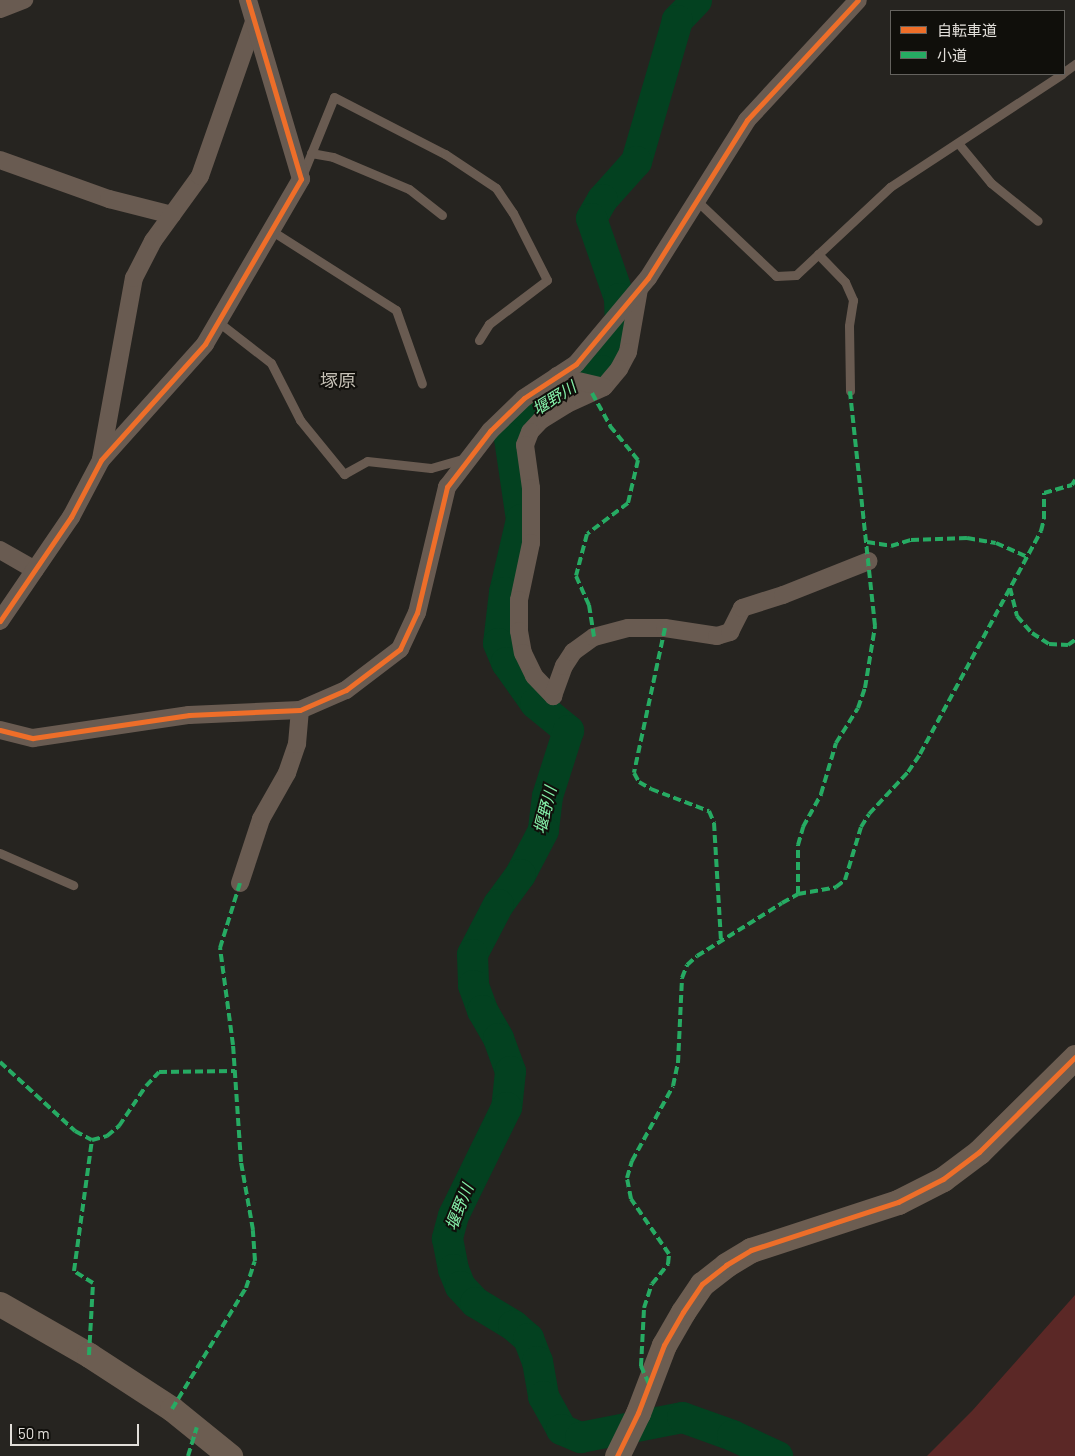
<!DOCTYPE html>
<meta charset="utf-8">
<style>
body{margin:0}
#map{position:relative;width:1075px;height:1456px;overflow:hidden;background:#262420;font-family:Barlow,"Noto Sans JP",sans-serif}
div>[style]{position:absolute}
.green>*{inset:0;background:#5b2826}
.river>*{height:31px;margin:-15.5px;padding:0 15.5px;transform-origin:15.5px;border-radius:15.5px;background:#034120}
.lane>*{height:9px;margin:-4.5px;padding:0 4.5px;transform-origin:4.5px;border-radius:4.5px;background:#695b51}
.street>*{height:18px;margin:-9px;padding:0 9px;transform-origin:9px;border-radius:9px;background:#695b51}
.secondary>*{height:25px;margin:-12.5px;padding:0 12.5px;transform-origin:12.5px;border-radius:12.5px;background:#6c5d51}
.quiet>*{height:4px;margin-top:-2px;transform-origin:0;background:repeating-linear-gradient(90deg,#26ab63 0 8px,transparent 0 12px)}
.cycleway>*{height:5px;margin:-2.5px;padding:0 2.5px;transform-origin:2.5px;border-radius:2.5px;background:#ee6e29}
span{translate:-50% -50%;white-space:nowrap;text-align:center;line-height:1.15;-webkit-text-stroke:4px #100f0b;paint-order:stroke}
.water-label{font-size:16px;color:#86f1aa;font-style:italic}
.quarter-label{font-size:18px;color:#c4bfb4}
.legend{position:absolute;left:890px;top:10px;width:175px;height:65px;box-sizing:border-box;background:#100f0b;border:1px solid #64625e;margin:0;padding:6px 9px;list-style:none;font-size:15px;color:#e2dfda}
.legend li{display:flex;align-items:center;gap:10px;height:25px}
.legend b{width:25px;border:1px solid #64625e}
.scale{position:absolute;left:10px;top:1424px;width:129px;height:22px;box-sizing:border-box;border:2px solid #e2dfda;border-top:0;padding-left:6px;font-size:15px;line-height:18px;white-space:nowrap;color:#e2dfda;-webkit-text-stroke:4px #100f0b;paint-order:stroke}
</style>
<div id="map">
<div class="green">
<div style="clip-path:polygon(1075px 1295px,1075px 1456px,927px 1456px,972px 1411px)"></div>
</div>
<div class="river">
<div style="left:696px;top:0;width:28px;rotate:134deg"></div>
<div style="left:677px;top:20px;width:147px;rotate:106.2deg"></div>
<div style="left:636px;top:161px;width:51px;rotate:131.8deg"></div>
<div style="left:602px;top:199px;width:22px;rotate:120deg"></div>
<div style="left:591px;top:218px;width:85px;rotate:70.7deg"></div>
<div style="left:619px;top:298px;width:37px;rotate:88deg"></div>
<div style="left:620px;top:335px;width:40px;rotate:118deg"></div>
<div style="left:601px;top:370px;width:89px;rotate:148.8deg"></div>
<div style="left:525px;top:416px;width:27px;rotate:126deg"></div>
<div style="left:509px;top:438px;width:82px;rotate:81.6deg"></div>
<div style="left:521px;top:519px;width:75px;rotate:103.1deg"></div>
<div style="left:504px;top:592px;width:51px;rotate:96.7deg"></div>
<div style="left:498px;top:643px;width:21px;rotate:67deg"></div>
<div style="left:506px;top:662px;width:50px;rotate:54.7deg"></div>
<div style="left:535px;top:703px;width:43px;rotate:39.3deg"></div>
<div style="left:568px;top:730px;width:69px;rotate:107.7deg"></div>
<div style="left:547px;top:796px;width:34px;rotate:97deg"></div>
<div style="left:543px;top:830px;width:50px;rotate:117.6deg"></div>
<div style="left:520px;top:874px;width:37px;rotate:126deg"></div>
<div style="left:498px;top:904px;width:56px;rotate:117.5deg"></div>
<div style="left:472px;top:954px;width:31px;rotate:88deg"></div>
<div style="left:473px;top:985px;width:27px;rotate:70deg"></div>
<div style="left:482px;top:1010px;width:32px;rotate:60deg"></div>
<div style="left:498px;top:1038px;width:35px;rotate:70deg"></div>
<div style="left:510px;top:1071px;width:36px;rotate:96deg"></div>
<div style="left:506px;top:1107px;width:120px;rotate:116.1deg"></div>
<div style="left:453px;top:1215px;width:24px;rotate:105deg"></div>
<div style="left:447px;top:1238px;width:32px;rotate:79deg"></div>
<div style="left:453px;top:1269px;width:18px;rotate:68deg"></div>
<div style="left:460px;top:1286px;width:22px;rotate:47deg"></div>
<div style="left:475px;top:1302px;width:44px;rotate:31.2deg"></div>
<div style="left:513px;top:1325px;width:20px;rotate:41deg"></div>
<div style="left:528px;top:1338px;width:25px;rotate:69deg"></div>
<div style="left:537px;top:1361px;width:36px;rotate:80deg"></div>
<div style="left:543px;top:1396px;width:38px;rotate:61deg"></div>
<div style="left:561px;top:1429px;width:21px;rotate:23deg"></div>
<div style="left:580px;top:1437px;width:104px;rotate:-11.1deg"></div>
<div style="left:682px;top:1417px;width:53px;rotate:19.8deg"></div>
<div style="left:732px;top:1435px;width:50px;rotate:25deg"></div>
</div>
<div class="lane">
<div style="left:1064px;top:72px;width:14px;rotate:-36deg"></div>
<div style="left:958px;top:143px;width:52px;rotate:50.5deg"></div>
<div style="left:991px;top:183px;width:60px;rotate:39deg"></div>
<div style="left:311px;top:153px;width:22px;rotate:10deg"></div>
<div style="left:333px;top:157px;width:82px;rotate:22.8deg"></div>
<div style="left:409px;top:189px;width:42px;rotate:38.2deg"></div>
<div style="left:302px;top:176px;width:85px;rotate:-67.9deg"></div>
<div style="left:334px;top:97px;width:125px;rotate:27.2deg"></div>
<div style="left:445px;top:154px;width:61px;rotate:33.7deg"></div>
<div style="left:496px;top:188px;width:30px;rotate:56deg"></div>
<div style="left:513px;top:213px;width:75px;rotate:63.1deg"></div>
<div style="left:547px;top:280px;width:73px;rotate:142.8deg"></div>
<div style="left:489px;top:324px;width:19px;rotate:122deg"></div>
<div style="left:696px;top:200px;width:110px;rotate:43.5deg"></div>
<div style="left:776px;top:276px;width:20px;rotate:-3deg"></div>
<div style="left:796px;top:275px;width:129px;rotate:-43.1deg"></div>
<div style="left:890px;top:187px;width:206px;rotate:-33.3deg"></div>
<div style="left:272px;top:231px;width:147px;rotate:32.5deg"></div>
<div style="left:396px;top:310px;width:78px;rotate:70.6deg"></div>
<div style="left:818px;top:254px;width:39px;rotate:46deg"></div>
<div style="left:845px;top:282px;width:20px;rotate:66deg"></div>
<div style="left:853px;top:300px;width:26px;rotate:99deg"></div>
<div style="left:849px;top:326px;width:65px;rotate:89.1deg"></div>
<div style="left:217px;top:321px;width:68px;rotate:37.9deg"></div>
<div style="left:271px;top:363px;width:64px;rotate:63deg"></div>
<div style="left:300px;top:420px;width:70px;rotate:50.8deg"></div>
<div style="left:344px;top:474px;width:26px;rotate:-29deg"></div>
<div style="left:367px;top:461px;width:64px;rotate:6.2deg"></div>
<div style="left:431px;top:468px;width:37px;rotate:-16deg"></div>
<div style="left:0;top:853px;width:80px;rotate:23.7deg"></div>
</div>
<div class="street">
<div style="left:0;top:9px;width:26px;rotate:-21deg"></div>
<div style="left:0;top:160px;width:116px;rotate:19.7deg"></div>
<div style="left:109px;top:199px;width:65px;rotate:14.3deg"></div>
<div style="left:639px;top:289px;width:64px;rotate:99.9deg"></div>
<div style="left:628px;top:352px;width:19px;rotate:118deg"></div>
<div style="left:619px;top:369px;width:23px;rotate:130deg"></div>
<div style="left:604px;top:387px;width:41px;rotate:155.3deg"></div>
<div style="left:567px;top:404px;width:31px;rotate:148deg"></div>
<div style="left:541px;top:420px;width:16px;rotate:133deg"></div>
<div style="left:530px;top:432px;width:14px;rotate:111deg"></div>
<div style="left:525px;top:445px;width:43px;rotate:82.1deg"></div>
<div style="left:531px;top:488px;width:55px;rotate:90deg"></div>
<div style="left:531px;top:543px;width:58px;rotate:101.9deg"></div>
<div style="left:519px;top:600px;width:31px;rotate:90deg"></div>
<div style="left:519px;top:631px;width:22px;rotate:80deg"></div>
<div style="left:523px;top:653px;width:25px;rotate:64deg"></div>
<div style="left:534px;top:676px;width:28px;rotate:46deg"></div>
<div style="left:553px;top:696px;width:32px;rotate:-70deg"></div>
<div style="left:564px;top:666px;width:17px;rotate:-57deg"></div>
<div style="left:573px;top:652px;width:26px;rotate:-36deg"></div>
<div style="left:594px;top:637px;width:35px;rotate:-15deg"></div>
<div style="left:628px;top:628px;width:37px"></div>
<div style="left:665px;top:628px;width:53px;rotate:8.7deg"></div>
<div style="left:717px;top:636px;width:14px;rotate:-17deg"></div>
<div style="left:730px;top:632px;width:27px;rotate:-63deg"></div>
<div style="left:742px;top:608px;width:43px;rotate:-17.6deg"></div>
<div style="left:783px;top:595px;width:92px;rotate:-21.6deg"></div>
<div style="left:557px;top:376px;width:48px;rotate:13.2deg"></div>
<div style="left:101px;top:459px;width:184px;rotate:-79.7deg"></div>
<div style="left:134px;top:278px;width:42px;rotate:-62.8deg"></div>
<div style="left:153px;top:241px;width:80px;rotate:-54.1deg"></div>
<div style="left:200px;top:176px;width:163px;rotate:-70.7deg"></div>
<div style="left:0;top:550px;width:40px;rotate:29.7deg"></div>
<div style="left:0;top:621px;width:126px;rotate:-55.7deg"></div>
<div style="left:71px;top:517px;width:64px;rotate:-62.2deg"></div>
<div style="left:101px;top:460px;width:156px;rotate:-48.1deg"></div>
<div style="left:205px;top:344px;width:191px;rotate:-59.8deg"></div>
<div style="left:301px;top:179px;width:187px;rotate:-106.5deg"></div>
<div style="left:0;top:730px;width:34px;rotate:14deg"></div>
<div style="left:33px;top:738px;width:158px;rotate:-8.4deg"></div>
<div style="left:189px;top:715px;width:111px;rotate:-2.6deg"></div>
<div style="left:300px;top:710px;width:50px;rotate:-23.5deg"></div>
<div style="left:346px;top:690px;width:68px;rotate:-37.2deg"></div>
<div style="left:400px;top:649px;width:40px;rotate:-65deg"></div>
<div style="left:417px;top:613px;width:130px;rotate:-76.6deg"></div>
<div style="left:447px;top:487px;width:71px;rotate:-52.5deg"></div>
<div style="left:490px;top:431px;width:47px;rotate:-44.1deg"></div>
<div style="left:524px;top:398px;width:62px;rotate:-33.2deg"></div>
<div style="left:576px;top:364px;width:112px;rotate:-50.1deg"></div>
<div style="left:648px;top:278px;width:186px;rotate:-57.9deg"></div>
<div style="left:747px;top:120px;width:163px;rotate:-47.2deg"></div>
<div style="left:240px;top:883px;width:67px;rotate:-71.8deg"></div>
<div style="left:261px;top:819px;width:53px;rotate:-60.5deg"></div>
<div style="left:287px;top:773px;width:31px;rotate:-71deg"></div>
<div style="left:297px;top:744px;width:34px;rotate:-85deg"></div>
</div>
<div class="secondary">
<div style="left:0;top:1304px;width:103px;rotate:29.8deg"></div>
<div style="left:89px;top:1355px;width:99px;rotate:33deg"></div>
<div style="left:172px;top:1409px;width:75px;rotate:39deg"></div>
<div style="left:617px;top:1456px;width:48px;rotate:-64deg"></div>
<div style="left:638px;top:1413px;width:73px;rotate:-69.1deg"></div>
<div style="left:664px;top:1345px;width:38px;rotate:-60deg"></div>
<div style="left:683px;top:1312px;width:34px;rotate:-56deg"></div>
<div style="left:702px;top:1284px;width:31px;rotate:-38deg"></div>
<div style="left:726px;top:1265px;width:29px;rotate:-31deg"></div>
<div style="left:751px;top:1250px;width:155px;rotate:-18.1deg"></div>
<div style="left:898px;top:1202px;width:51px;rotate:-27.1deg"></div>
<div style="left:943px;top:1179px;width:45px;rotate:-36.9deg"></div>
<div style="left:979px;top:1152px;width:135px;rotate:-44.7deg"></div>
</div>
<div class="quiet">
<div style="left:592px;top:393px;width:38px;rotate:61deg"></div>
<div style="left:610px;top:426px;width:44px;rotate:50.5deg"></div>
<div style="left:638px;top:460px;width:44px;rotate:103.1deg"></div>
<div style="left:628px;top:503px;width:51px;rotate:142.9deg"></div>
<div style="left:587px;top:534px;width:43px;rotate:104.7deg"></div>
<div style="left:576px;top:576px;width:32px;rotate:66deg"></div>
<div style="left:589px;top:605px;width:32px;rotate:81deg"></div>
<div style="left:867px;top:542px;width:24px;rotate:9deg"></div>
<div style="left:891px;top:546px;width:21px;rotate:-17deg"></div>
<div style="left:911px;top:540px;width:56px;rotate:-2deg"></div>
<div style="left:967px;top:538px;width:29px;rotate:10deg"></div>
<div style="left:996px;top:543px;width:34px;rotate:24deg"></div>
<div style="left:1010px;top:588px;width:29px;rotate:76deg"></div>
<div style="left:1017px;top:616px;width:23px;rotate:49deg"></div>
<div style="left:1032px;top:633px;width:20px;rotate:33deg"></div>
<div style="left:1049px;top:644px;width:19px;rotate:3deg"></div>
<div style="left:1068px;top:645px;width:9px;rotate:-36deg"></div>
<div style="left:665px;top:628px;width:148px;rotate:102.1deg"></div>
<div style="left:634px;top:773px;width:10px;rotate:61deg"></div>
<div style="left:639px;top:782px;width:14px;rotate:30deg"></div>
<div style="left:651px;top:789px;width:62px;rotate:20.8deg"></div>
<div style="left:709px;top:811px;width:13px;rotate:67deg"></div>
<div style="left:714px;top:823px;width:117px;rotate:86.6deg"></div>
<div style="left:798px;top:894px;width:49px;rotate:-90deg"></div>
<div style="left:798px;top:845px;width:19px;rotate:-74deg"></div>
<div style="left:803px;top:827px;width:38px;rotate:-61deg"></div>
<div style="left:821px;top:794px;width:53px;rotate:-73.6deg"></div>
<div style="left:836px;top:743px;width:41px;rotate:-57.8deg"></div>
<div style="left:858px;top:708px;width:21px;rotate:-71deg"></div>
<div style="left:865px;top:688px;width:63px;rotate:-80.8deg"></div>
<div style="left:875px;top:626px;width:236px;rotate:-96.1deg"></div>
<div style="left:0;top:1062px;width:102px;rotate:42.6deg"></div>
<div style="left:75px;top:1131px;width:19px;rotate:28deg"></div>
<div style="left:92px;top:1140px;width:16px;rotate:-15deg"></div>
<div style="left:107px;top:1136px;width:16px;rotate:-40deg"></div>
<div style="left:119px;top:1126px;width:48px;rotate:-56deg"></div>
<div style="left:146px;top:1086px;width:19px;rotate:-47deg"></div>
<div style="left:159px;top:1072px;width:76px;rotate:-0.8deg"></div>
<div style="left:89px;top:1355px;width:72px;rotate:-86.8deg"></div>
<div style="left:93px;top:1283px;width:22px;rotate:-148deg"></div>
<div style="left:74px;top:1271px;width:132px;rotate:-82.2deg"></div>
<div style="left:649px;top:1384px;width:20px;rotate:-114deg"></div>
<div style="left:641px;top:1366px;width:58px;rotate:-87deg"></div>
<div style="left:644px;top:1308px;width:25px;rotate:-72deg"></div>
<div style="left:652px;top:1284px;width:26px;rotate:-51deg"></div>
<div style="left:668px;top:1264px;width:10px;rotate:-84deg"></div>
<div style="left:669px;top:1254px;width:67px;rotate:-124.6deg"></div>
<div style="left:631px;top:1199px;width:21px;rotate:-101deg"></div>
<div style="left:627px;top:1178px;width:18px;rotate:-74deg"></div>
<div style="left:632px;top:1161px;width:85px;rotate:-61.3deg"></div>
<div style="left:673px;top:1086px;width:24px;rotate:-78deg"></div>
<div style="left:678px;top:1063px;width:85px;rotate:-87.3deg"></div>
<div style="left:682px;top:978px;width:14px;rotate:-69deg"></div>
<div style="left:687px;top:965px;width:13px;rotate:-42deg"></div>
<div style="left:697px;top:956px;width:100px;rotate:-31.9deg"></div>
<div style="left:782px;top:903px;width:18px;rotate:-29deg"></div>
<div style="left:798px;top:894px;width:39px;rotate:-10deg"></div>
<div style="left:836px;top:887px;width:11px;rotate:-38deg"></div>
<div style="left:845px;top:880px;width:55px;rotate:-73.2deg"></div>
<div style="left:861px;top:827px;width:15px;rotate:-58deg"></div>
<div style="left:869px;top:814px;width:57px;rotate:-47.1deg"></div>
<div style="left:908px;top:772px;width:22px;rotate:-56deg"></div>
<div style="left:920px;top:754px;width:254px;rotate:-61.5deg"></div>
<div style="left:1041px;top:531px;width:12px;rotate:-76deg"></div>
<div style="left:1044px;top:519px;width:26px;rotate:-90deg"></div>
<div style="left:1044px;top:493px;width:29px;rotate:-16deg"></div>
<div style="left:1072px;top:485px;width:6px;rotate:-59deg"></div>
<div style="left:172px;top:1409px;width:142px;rotate:-58.6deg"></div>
<div style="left:246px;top:1288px;width:28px;rotate:-72deg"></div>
<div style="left:255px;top:1261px;width:31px;rotate:-94deg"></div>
<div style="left:253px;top:1230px;width:69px;rotate:-100deg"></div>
<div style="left:241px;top:1162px;width:117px;rotate:-93.9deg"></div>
<div style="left:233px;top:1045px;width:98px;rotate:-97.6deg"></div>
<div style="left:220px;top:948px;width:68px;rotate:-72.9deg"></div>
<div style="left:188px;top:1456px;width:30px;rotate:-73deg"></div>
</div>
<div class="cycleway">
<div style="left:0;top:621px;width:126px;rotate:-55.7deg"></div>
<div style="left:71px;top:517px;width:64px;rotate:-62.2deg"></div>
<div style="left:101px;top:460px;width:156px;rotate:-48.1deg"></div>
<div style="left:205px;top:344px;width:191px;rotate:-59.8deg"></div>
<div style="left:301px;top:179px;width:187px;rotate:-106.5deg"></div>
<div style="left:0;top:730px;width:34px;rotate:14deg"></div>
<div style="left:33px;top:738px;width:158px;rotate:-8.4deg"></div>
<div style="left:189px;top:715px;width:111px;rotate:-2.6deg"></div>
<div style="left:300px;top:710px;width:50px;rotate:-23.5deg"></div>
<div style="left:346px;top:690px;width:68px;rotate:-37.2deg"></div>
<div style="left:400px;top:649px;width:40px;rotate:-65deg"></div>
<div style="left:417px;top:613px;width:130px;rotate:-76.6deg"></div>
<div style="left:447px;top:487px;width:71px;rotate:-52.5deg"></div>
<div style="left:490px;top:431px;width:47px;rotate:-44.1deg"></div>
<div style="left:524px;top:398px;width:62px;rotate:-33.2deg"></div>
<div style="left:576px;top:364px;width:112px;rotate:-50.1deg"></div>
<div style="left:648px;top:278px;width:186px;rotate:-57.9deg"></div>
<div style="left:747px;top:120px;width:163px;rotate:-47.2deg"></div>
<div style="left:617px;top:1456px;width:48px;rotate:-64deg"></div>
<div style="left:638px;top:1413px;width:73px;rotate:-69.1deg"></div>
<div style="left:664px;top:1345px;width:38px;rotate:-60deg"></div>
<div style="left:683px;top:1312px;width:34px;rotate:-56deg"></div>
<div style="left:702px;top:1284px;width:31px;rotate:-38deg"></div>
<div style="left:726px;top:1265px;width:29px;rotate:-31deg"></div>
<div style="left:751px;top:1250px;width:155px;rotate:-18.1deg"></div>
<div style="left:898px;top:1202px;width:51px;rotate:-27.1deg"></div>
<div style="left:943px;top:1179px;width:45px;rotate:-36.9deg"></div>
<div style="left:979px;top:1152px;width:135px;rotate:-44.7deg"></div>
</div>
<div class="water-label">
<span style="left:554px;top:398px;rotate:-32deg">堰野川</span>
<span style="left:545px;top:810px;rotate:-76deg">堰野川</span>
<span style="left:459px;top:1207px;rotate:-68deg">堰野川</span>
</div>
<div class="quarter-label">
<span style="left:338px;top:380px">塚原</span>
</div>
<ul class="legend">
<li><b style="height:6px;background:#ee6e29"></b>自転車道</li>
<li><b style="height:6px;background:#26ab63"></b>小道</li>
</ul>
<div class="scale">50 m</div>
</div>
